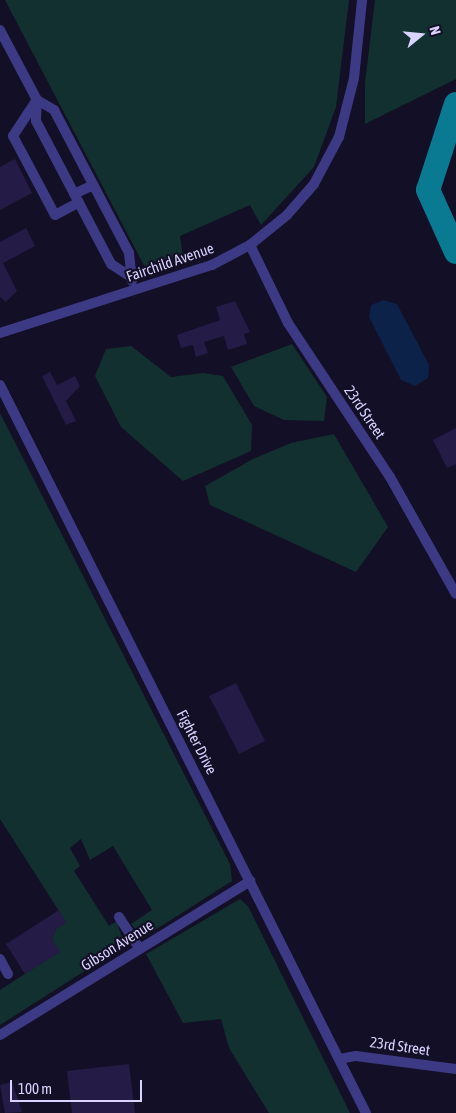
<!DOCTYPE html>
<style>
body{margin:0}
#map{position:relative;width:456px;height:1113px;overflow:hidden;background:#130f26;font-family:"Asap Condensed",sans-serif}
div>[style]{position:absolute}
.green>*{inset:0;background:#12302f}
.water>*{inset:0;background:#0c2248}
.taxiway>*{height:24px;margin:-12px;padding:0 12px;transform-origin:12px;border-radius:12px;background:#0a7a92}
.building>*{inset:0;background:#241b47}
.minor>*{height:10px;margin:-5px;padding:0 5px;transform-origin:5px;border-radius:5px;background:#3d3a85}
span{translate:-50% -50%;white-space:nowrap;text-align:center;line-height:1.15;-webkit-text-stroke:4.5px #130f26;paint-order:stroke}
.street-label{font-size:15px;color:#d9d4ff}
.north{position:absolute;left:396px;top:10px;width:50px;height:50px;-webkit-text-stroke:4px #130f26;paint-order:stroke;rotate:73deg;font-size:14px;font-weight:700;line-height:20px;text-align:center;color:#d9d4ff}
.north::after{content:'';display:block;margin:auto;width:18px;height:22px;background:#d9d4ff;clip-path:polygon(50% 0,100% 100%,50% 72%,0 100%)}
.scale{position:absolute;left:10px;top:1080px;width:132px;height:22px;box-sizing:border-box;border:2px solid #d9d4ff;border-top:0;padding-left:6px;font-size:15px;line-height:18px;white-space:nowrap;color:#d9d4ff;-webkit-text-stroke:4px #130f26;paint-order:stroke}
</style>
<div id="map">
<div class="green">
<div style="clip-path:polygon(5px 0,349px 0,336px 107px,314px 167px,261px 225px,250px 205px,180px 236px,184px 263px,150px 277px)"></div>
<div style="clip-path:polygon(375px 0,456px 0,456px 79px,365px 124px,365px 83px)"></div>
<div style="clip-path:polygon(292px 344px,327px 397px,324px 421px,284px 420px,254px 406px,231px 367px)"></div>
<div style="clip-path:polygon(131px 346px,171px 377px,203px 373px,223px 376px,252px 425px,251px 451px,183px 481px,121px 427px,95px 376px,106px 349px)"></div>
<div style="clip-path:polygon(0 413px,230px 864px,232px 881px,144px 937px,131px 924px,152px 910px,113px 846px,90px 860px,81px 839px,70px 848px,80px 866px,74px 871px,109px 926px,117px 921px,124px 946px,0 1025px,0 990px,59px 952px,52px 939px,56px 929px,66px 922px,0 819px)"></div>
<div style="clip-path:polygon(334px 434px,388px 527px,356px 572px,210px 505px,205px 486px,253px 459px,291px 443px)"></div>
<div style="clip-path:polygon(240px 899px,248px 906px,350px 1113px,269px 1113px,229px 1048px,221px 1019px,183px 1023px,146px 954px)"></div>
</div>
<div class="water">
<div style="clip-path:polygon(383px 300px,397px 304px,429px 365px,428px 378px,415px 386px,401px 380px,369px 317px,371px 305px)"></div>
</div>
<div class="taxiway">
<div style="left:456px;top:104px;width:90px;rotate:108deg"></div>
<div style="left:428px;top:190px;width:68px;rotate:65.7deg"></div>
</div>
<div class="building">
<div style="clip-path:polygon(15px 159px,32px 193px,0 210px,0 167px)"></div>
<div style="clip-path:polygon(26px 228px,35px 246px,3px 263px,17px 291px,6px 302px,0 297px,0 242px)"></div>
<div style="clip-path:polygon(235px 301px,250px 332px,244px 334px,247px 344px,228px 350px,224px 336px,204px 342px,208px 353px,196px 357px,193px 345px,181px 348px,177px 335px,220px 320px,216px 307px)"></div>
<div style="clip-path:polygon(50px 372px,57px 385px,75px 376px,80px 386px,66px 401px,76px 421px,66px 425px,42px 376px)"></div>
<div style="clip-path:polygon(456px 428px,456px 464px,447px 468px,433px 440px)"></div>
<div style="clip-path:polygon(236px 683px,265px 741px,239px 754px,209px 696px)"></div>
<div style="clip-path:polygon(59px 910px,66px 922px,56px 929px,52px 939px,60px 952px,25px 974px,6px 944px)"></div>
<div style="clip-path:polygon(129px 1064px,135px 1113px,72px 1113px,67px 1071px)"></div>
<div style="clip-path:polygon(12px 1082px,22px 1112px,5px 1113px,0 1085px)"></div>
</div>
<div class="minor">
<div style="left:0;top:30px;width:79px;rotate:62.1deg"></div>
<div style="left:37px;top:100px;width:21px;rotate:93deg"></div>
<div style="left:36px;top:121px;width:161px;rotate:62.3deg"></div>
<div style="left:111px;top:264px;width:24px;rotate:33deg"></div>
<div style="left:37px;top:100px;width:20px;rotate:30deg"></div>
<div style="left:54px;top:110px;width:161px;rotate:62.3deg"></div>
<div style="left:129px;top:253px;width:28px;rotate:84deg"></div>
<div style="left:36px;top:101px;width:42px;rotate:123.3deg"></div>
<div style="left:13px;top:136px;width:89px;rotate:62deg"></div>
<div style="left:55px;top:215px;width:27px;rotate:-28deg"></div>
<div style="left:74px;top:194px;width:21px;rotate:-25deg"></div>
<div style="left:250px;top:245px;width:87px;rotate:64deg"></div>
<div style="left:288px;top:323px;width:185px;rotate:56.5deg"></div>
<div style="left:390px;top:477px;width:134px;rotate:60.6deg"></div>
<div style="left:0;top:333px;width:223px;rotate:-17.8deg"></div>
<div style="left:212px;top:265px;width:43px;rotate:-27.8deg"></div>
<div style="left:250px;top:245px;width:48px;rotate:-39deg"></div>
<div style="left:287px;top:215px;width:41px;rotate:-48.9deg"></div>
<div style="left:314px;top:184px;width:53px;rotate:-62deg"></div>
<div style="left:339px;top:137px;width:61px;rotate:-75.7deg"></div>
<div style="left:354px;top:78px;width:78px;rotate:-84.1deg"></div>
<div style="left:0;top:385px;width:815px;rotate:63.31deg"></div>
<div style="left:119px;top:917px;width:38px;rotate:57deg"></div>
<div style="left:0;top:959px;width:17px;rotate:62deg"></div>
<div style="left:0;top:1035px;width:294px;rotate:-31.6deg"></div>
<div style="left:340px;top:1059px;width:16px;rotate:-11deg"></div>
<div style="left:356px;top:1056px;width:101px;rotate:7.4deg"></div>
</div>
<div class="street-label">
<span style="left:170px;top:262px;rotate:-19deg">Fairchild Avenue</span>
<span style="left:365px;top:412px;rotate:56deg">23rd Street</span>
<span style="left:197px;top:742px;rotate:63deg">Fighter Drive</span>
<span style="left:117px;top:945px;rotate:-32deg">Gibson Avenue</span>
<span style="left:400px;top:1046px;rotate:8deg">23rd Street</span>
</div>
<div class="north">N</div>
<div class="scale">100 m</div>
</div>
